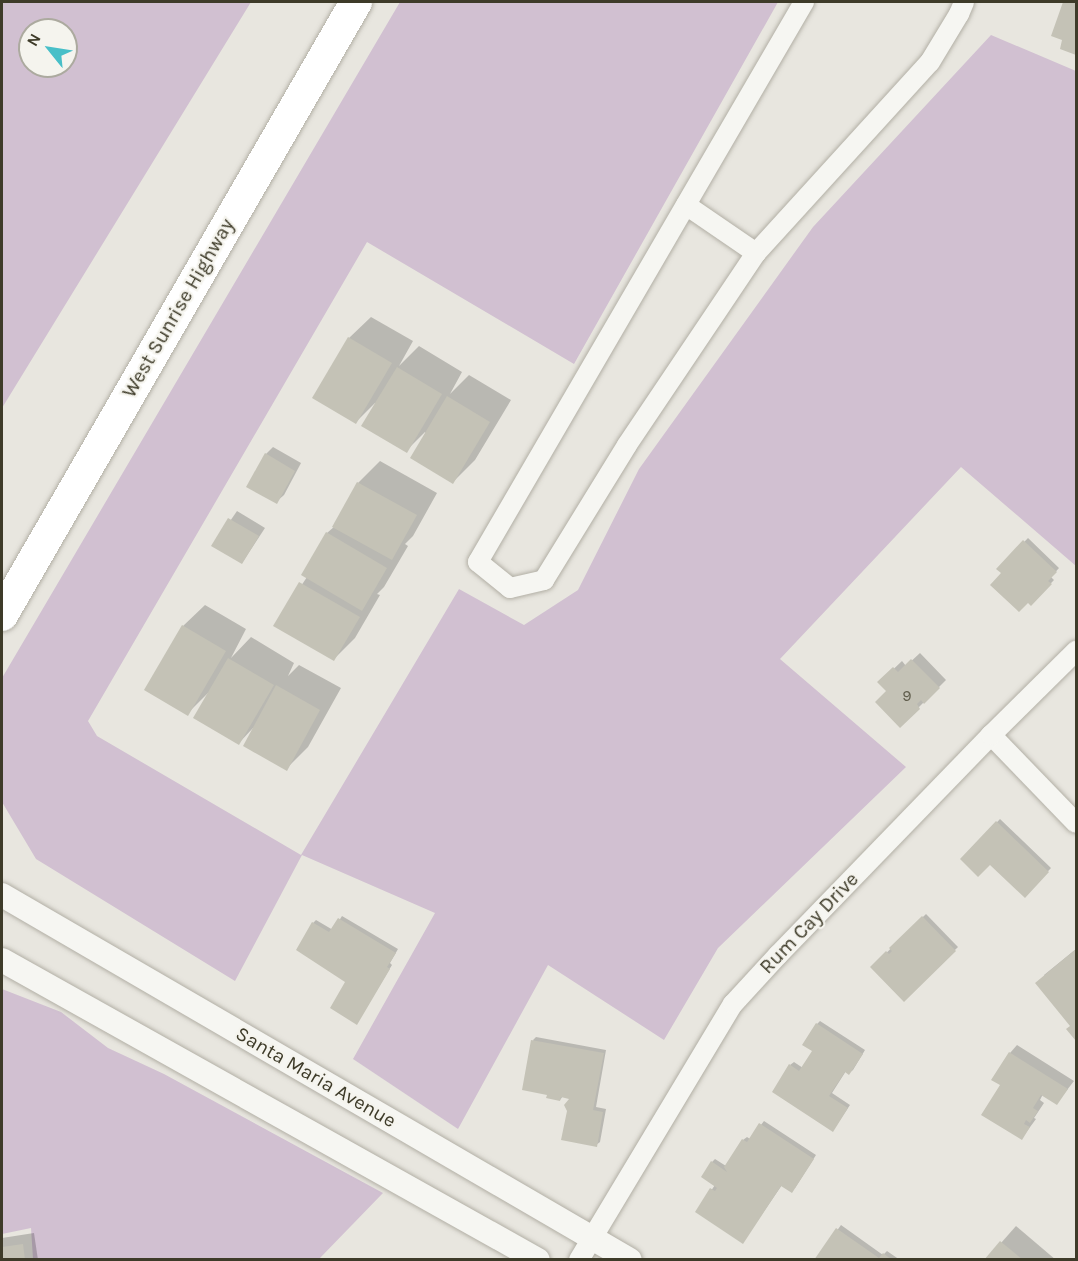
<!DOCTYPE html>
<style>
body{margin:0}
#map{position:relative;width:1078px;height:1261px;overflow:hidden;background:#e8e6df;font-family:Karla,sans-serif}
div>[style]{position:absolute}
.green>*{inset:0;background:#d1c0d1}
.shadow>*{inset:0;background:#0003}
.building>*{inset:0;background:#c4c2b6}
.roads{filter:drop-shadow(0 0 2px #b2afa5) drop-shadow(0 0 2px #b2afa5)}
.minor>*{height:20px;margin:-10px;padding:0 10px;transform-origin:10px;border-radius:10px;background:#f6f6f2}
.tertiary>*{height:24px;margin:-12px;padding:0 12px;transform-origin:12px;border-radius:12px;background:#f6f6f2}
.primary>*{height:32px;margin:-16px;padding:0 16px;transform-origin:16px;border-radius:16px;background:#fff}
span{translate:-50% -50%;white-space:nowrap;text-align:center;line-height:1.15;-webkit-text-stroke:4.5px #f5f4ee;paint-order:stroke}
.number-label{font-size:16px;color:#605d4c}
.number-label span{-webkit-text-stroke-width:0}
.street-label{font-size:20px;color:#3e3b29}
.frame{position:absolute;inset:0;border:3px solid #3e3b29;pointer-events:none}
.north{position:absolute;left:18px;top:18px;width:60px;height:60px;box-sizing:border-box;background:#f5f4ee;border:2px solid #acaa9f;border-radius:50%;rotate:300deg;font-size:16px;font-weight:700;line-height:24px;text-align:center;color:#3e3b29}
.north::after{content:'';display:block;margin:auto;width:21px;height:27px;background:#48bfc8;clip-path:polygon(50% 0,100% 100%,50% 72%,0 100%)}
</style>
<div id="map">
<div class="green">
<div style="clip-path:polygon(evenodd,2px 2px,251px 2px,2px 408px,2px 2px,30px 30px,66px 30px,66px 66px,30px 66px,30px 30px)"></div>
<div style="clip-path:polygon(400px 2px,778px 2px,574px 364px,367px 242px,88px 721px,97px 736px,301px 855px,459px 589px,524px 625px,578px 590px,639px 469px,813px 227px,991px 35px,1076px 71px,1076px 566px,961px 467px,780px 659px,906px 767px,718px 948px,664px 1040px,548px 965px,458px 1129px,353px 1059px,435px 913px,302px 855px,235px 981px,36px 859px,2px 802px,2px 678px)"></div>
<div style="clip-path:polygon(2px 989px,61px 1012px,108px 1048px,164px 1074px,383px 1193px,319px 1259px,33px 1259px,31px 1228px,2px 1234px)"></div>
</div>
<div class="shadow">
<div style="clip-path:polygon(1064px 2px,1076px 2px,1076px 53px,1061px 48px,1064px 39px,1053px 35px)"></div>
<div style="clip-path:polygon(371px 317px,413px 341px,399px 366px,419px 346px,462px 372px,450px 394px,469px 375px,511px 400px,475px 460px,453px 482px,425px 432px,406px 451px,375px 403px,356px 422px,349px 338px)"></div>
<div style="clip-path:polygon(273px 447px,301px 463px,284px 495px,276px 502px,266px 454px)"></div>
<div style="clip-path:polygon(380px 461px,437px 493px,413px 536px,405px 544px,408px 546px,384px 587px,377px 594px,380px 595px,355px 638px,334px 659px,275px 625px,307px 577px,327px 533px,335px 526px,358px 483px)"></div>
<div style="clip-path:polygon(237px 511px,265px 528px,242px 563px,213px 546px)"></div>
<div style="clip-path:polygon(1028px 538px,1059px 568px,1051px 577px,1054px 580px,1034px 601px,998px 569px)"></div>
<div style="clip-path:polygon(205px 605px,246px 629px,231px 658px,251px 637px,294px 663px,288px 676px,299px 665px,341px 688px,308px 747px,286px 769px,253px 728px,239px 743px,208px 693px,187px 714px,183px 626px)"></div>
<div style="clip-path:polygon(920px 653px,946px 680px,900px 726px,888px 691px,880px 682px,902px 661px,906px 666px)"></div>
<div style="clip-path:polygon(1000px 819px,1051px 868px,1025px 896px,990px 863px,962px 859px)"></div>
<div style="clip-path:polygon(926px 914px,958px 947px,904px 1000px,872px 967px)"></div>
<div style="clip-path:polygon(342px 916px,398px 949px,390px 963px,392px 965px,357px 1023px,347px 982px,313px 923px,316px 920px,333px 930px)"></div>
<div style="clip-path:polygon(1076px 949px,1076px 1039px,1068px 1029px,1072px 1026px,1044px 975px)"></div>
<div style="clip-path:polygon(820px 1021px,865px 1050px,853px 1070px,849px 1073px,846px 1071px,832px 1093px,850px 1105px,836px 1126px,790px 1065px,794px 1062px,803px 1068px,814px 1050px,817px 1024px)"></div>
<div style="clip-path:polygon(536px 1037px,606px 1050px,596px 1107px,606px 1109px,600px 1142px,596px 1145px,571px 1098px,563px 1096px,560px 1100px,533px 1040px)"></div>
<div style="clip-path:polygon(1017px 1045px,1074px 1081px,1057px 1103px,1043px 1094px,1040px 1100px,1044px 1103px,1034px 1118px,1036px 1119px,1022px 1138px,1002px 1084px,1010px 1053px)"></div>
<div style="clip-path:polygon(764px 1121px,816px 1155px,795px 1188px,782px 1185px,743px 1242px,697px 1211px,715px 1185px,712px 1162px,715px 1159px,726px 1166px,743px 1140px,747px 1137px,750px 1139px)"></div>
<div style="clip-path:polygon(841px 1225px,883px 1255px,887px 1251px,900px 1260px,816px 1260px)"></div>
<div style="clip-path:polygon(1016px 1226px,1056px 1260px,986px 1260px)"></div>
<div style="clip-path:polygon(34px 1233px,38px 1260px,2px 1260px,2px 1238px)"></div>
</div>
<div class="building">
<div style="clip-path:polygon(1063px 2px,1076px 2px,1076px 55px,1060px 49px,1062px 40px,1051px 36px)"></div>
<div style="clip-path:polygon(348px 337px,392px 363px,356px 424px,312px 398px)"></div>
<div style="clip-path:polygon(397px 367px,442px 394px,407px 453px,361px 426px)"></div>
<div style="clip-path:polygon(447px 396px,490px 422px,453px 484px,410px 458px)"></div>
<div style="clip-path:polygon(265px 453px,295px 471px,277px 504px,246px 487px)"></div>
<div style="clip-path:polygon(357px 482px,417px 515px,392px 560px,332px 527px)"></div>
<div style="clip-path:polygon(228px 518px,259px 536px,242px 564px,211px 546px)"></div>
<div style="clip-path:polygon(326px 532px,387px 568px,362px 611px,301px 575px)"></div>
<div style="clip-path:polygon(1023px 540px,1057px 572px,1048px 581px,1052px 584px,1031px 606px,1028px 603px,1019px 612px,990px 585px,1001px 573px,996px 569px)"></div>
<div style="clip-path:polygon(299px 582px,360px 617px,334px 661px,273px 626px)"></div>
<div style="clip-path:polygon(182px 625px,226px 651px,188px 716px,144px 690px)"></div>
<div style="clip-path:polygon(228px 658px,274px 685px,239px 745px,193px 718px)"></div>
<div style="clip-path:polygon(911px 659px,940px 688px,924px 704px,921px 700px,917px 704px,920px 709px,900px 728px,875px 702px,886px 691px,877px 682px,893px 667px,898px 672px)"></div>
<div style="clip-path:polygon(276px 685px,320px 710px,287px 771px,243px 746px)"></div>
<div style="clip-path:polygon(996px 821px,1049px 872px,1025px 898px,990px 865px,978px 877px,960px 859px)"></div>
<div style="clip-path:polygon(922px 916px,956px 951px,904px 1002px,870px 967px,886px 951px,889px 954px,892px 951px,889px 948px)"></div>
<div style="clip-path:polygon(338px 918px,396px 953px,387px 967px,390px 969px,357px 1025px,330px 1008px,345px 982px,296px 950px,312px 922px,329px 932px)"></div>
<div style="clip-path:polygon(1076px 949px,1076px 1041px,1066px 1029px,1070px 1026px,1035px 983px)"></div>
<div style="clip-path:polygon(816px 1023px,863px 1054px,849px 1075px,845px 1072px,829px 1096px,848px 1108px,833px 1132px,772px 1092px,789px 1064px,799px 1071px,812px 1051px,802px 1045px)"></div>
<div style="clip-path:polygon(531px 1040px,604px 1053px,593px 1110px,603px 1112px,597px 1147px,561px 1140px,567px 1111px,564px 1105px,569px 1099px,561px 1097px,560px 1101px,546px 1098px,547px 1095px,522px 1090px)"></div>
<div style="clip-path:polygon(1009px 1052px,1068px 1089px,1057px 1105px,1041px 1095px,1033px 1108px,1038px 1111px,1030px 1123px,1026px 1120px,1024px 1124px,1030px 1127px,1022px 1140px,981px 1115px,1000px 1085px,991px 1080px)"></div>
<div style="clip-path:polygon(759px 1123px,814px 1159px,792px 1193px,781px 1186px,743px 1244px,695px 1212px,710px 1188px,715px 1191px,717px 1188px,701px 1177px,711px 1161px,727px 1172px,724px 1167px,742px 1139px,747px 1142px)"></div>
<div style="clip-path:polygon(836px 1228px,879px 1258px,883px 1253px,892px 1260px,814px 1260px)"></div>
<div style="clip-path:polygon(1000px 1241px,1023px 1260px,984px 1260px)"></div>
<div style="clip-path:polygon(23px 1244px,25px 1260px,2px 1260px,2px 1247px)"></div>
</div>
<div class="roads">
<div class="minor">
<div style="left:804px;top:2px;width:648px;rotate:120.21deg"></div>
<div style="left:478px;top:562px;width:41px;rotate:39.1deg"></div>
<div style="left:510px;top:588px;width:35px;rotate:-13deg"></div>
<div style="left:544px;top:580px;width:158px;rotate:-58.4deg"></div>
<div style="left:627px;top:445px;width:231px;rotate:-56.1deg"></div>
<div style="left:756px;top:253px;width:258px;rotate:-47.7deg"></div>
<div style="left:930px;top:62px;width:56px;rotate:-58.9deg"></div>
<div style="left:959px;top:14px;width:13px;rotate:-67deg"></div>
<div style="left:686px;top:205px;width:85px;rotate:34.4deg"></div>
<div style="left:991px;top:735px;width:122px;rotate:46deg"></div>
<div style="left:579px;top:1260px;width:299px;rotate:-59deg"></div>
<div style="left:733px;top:1004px;width:67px;rotate:-47.4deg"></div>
<div style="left:778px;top:955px;width:306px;rotate:-45.9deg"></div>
<div style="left:991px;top:735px;width:120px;rotate:-44.7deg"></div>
</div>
<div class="tertiary">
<div style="left:2px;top:895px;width:726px;rotate:30.17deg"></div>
<div style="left:2px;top:960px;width:614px;rotate:29.24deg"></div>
</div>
<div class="primary">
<div style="left:2px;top:615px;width:708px;rotate:-59.99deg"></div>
</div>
</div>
<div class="number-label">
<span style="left:907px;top:696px">9</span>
</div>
<div class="street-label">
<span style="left:178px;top:308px;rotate:-60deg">West Sunrise Highway</span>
<span style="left:809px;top:923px;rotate:-46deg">Rum Cay Drive</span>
<span style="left:316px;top:1077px;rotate:30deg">Santa Maria Avenue</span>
</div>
<div class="frame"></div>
<div class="north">N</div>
</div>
